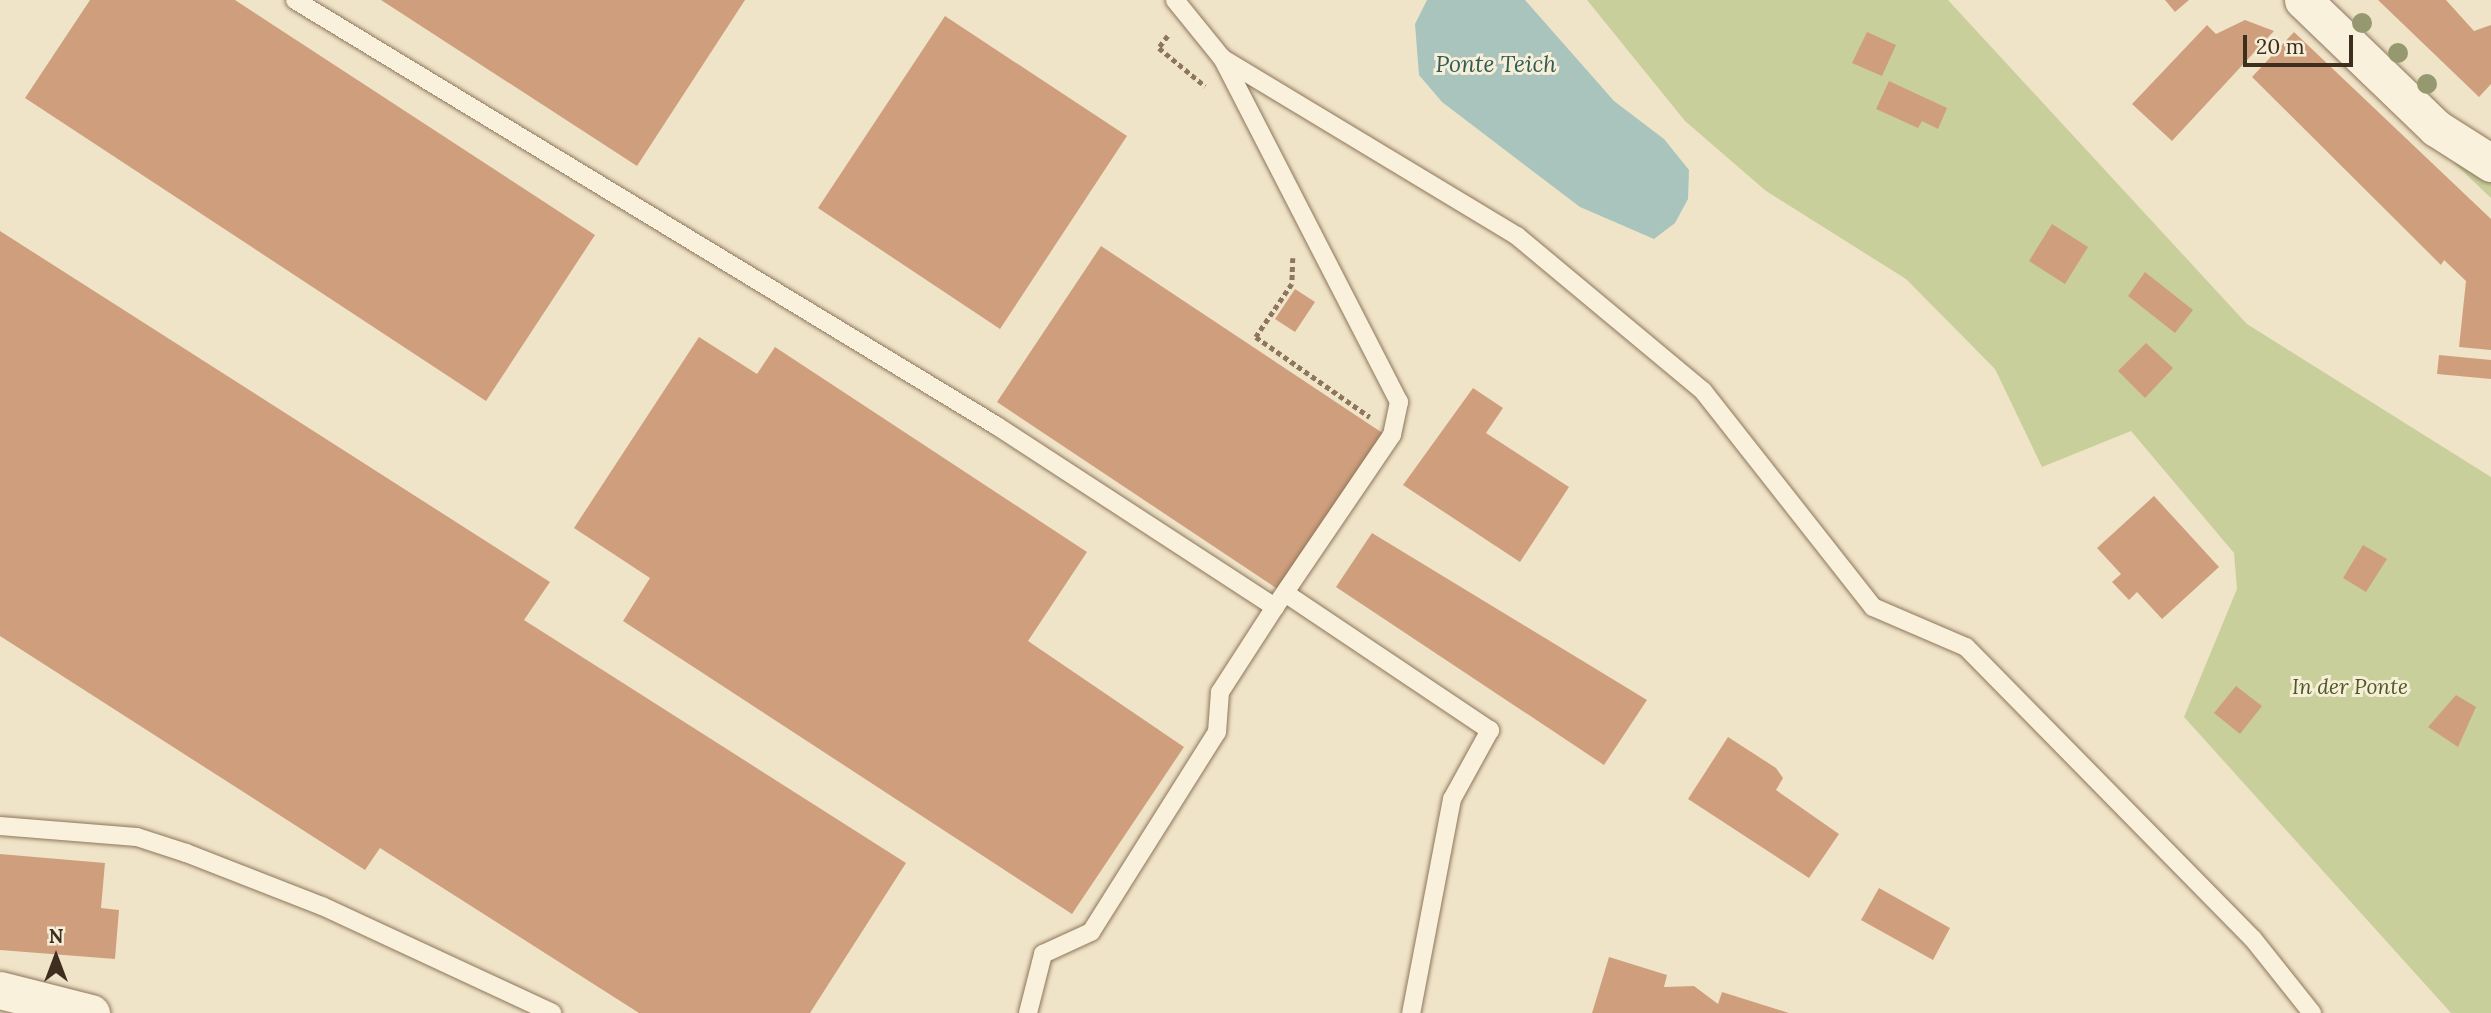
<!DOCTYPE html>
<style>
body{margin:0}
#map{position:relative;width:2491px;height:1013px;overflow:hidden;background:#f0e4c8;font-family:Lora,serif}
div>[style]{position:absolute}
.green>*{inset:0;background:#c9cf9b}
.water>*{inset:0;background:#a9c4bc}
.building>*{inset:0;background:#cf9f7d}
.path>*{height:4.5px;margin-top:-2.25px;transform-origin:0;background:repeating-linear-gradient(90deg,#8d765c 0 5px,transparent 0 8.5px)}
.roads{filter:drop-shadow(0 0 2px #8d765c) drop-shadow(0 0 2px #8d765c)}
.lane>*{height:18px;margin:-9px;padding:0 9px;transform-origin:9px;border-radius:9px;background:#faf1dc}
.street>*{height:37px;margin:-18.5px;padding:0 18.5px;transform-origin:18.5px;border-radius:18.5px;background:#faf1dc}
.trees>*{width:20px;height:20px;margin:-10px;border-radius:50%;background:#96986f}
span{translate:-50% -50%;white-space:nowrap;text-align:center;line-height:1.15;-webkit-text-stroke:6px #f7eed8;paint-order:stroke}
.park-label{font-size:21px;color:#4d5a26;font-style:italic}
.water-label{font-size:23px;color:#2f5d5a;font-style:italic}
.north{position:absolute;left:21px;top:922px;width:70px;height:70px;-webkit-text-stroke:5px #f7eed8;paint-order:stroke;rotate:0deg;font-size:19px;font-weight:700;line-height:28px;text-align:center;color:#3d2e20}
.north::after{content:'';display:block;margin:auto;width:24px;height:32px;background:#3d2e20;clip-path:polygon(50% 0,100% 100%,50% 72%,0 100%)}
.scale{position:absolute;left:2243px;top:35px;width:110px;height:32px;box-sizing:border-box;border:4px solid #3d2e20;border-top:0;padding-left:9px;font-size:21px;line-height:24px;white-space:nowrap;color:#3d2e20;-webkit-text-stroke:5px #f7eed8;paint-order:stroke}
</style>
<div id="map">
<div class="green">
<div style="clip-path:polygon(1587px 0,1948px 0,2247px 324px,2491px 477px,2491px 1013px,2451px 1013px,2184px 717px,2237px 589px,2234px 553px,2131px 431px,2042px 467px,1995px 369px,1906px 279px,1766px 191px,1685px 121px)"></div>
<div style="clip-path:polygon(2459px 155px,2491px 175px,2491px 198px,2453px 162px)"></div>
</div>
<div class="water">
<div style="clip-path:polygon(1427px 0,1525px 0,1614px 101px,1664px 139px,1689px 170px,1688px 199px,1675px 223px,1654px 239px,1580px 207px,1442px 102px,1419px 75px,1415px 24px)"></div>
</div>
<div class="building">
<div style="clip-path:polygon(90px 0,235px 0,595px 235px,486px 401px,25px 98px)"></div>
<div style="clip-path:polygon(381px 0,745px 0,637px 166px)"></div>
<div style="clip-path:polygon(2165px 0,2189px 0,2175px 12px)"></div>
<div style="clip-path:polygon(2378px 0,2446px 0,2474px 31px,2491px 25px,2491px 84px,2479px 97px)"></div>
<div style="clip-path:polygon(945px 16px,1127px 136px,1000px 329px,818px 208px)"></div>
<div style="clip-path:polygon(2245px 20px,2274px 31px,2172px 141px,2132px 104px,2207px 25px,2216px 34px)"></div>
<div style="clip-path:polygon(1867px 32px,1896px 45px,1882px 76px,1852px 63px)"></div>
<div style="clip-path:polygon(2294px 32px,2491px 219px,2491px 350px,2459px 347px,2466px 281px,2444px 260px,2441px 265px,2252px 77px)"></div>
<div style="clip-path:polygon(1889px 81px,1947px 108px,1938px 129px,1922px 121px,1918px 128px,1876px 109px)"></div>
<div style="clip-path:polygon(2052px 224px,2088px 247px,2065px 284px,2029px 261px)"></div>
<div style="clip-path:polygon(0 231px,550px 582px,524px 620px,906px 863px,810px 1013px,639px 1013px,380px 848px,365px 870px,0 636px)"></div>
<div style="clip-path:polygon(1101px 246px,1384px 434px,1279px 590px,997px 402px)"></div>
<div style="clip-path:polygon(2145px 272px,2193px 310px,2175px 333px,2128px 296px)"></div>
<div style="clip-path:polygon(1295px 289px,1315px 302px,1295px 332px,1275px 319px)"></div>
<div style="clip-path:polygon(699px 337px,757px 374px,775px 347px,1087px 552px,1028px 641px,1184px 747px,1072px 914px,623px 621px,650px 578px,574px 528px)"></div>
<div style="clip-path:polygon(2146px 343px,2173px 368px,2145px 398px,2118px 371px)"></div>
<div style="clip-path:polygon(2439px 355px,2491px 360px,2491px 379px,2437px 374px)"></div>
<div style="clip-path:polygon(1473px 388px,1503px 408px,1486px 433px,1569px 487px,1520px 562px,1403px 485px)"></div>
<div style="clip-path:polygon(2154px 496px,2219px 567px,2162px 619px,2137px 592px,2129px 600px,2112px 582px,2121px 574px,2097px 548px)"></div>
<div style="clip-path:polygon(1372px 533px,1647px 700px,1604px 765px,1336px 587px)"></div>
<div style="clip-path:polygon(2363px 545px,2387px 559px,2366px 592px,2343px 578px)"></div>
<div style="clip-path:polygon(2236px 686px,2262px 706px,2240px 734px,2214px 713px)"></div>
<div style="clip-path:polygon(2456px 695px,2476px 707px,2458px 747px,2428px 727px)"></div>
<div style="clip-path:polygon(1728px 737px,1776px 768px,1783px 778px,1776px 790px,1839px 834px,1809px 878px,1688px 799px)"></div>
<div style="clip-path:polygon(0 854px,105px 863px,101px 908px,119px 910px,115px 959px,0 950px)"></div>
<div style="clip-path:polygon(1879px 888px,1950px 928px,1933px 960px,1861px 920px)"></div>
<div style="clip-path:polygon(1609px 957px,1667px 975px,1664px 987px,1694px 986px,1718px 1004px,1722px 992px,1789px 1013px,1592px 1013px)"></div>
</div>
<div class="path">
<div style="left:1168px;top:36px;width:15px;rotate:127deg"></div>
<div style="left:1159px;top:48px;width:60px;rotate:39.6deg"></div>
<div style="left:1293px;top:258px;width:26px;rotate:92deg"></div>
<div style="left:1292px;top:284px;width:64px;rotate:124.2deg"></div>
<div style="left:1256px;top:337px;width:139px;rotate:35.1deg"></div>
</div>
<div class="roads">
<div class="lane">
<div style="left:295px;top:0;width:821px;rotate:31.25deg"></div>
<div style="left:997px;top:426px;width:332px;rotate:33.1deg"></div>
<div style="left:1275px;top:607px;width:208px;rotate:-55.8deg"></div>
<div style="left:1392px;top:435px;width:34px;rotate:-78deg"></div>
<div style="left:1399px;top:402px;width:387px;rotate:-117.2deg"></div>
<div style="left:1222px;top:58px;width:75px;rotate:-129deg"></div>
<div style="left:1222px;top:58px;width:345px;rotate:31.1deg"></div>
<div style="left:1517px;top:236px;width:242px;rotate:39.8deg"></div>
<div style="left:1703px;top:391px;width:275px;rotate:51.8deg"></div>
<div style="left:1873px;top:607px;width:101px;rotate:23.3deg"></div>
<div style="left:1966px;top:647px;width:409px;rotate:45.5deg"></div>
<div style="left:2253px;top:939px;width:95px;rotate:51.4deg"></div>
<div style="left:1285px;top:593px;width:247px;rotate:33.8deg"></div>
<div style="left:1490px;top:730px;width:79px;rotate:118.8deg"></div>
<div style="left:1452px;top:799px;width:218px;rotate:100.8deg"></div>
<div style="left:0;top:826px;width:137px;rotate:4.6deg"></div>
<div style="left:137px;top:837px;width:52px;rotate:18.1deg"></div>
<div style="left:186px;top:853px;width:146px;rotate:21.3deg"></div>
<div style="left:322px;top:906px;width:254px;rotate:24.9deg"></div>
<div style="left:1028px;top:1013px;width:61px;rotate:-75.7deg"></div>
<div style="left:1043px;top:954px;width:53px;rotate:-24.6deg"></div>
<div style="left:1091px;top:932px;width:236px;rotate:-57.8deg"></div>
<div style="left:1217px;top:732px;width:40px;rotate:-85.7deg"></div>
<div style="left:1220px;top:692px;width:101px;rotate:-57.1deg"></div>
</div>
<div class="street">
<div style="left:2303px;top:0;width:185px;rotate:43.9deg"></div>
<div style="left:2436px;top:128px;width:65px;rotate:32.5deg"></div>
<div style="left:0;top:990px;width:94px;rotate:14.2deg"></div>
</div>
</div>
<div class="trees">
<div style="left:2362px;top:23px"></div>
<div style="left:2398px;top:53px"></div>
<div style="left:2427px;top:84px"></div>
</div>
<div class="park-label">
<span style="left:2350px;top:687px">In der Ponte</span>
</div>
<div class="water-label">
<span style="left:1496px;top:64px">Ponte Teich</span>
</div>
<div class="north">N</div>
<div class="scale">20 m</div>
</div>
